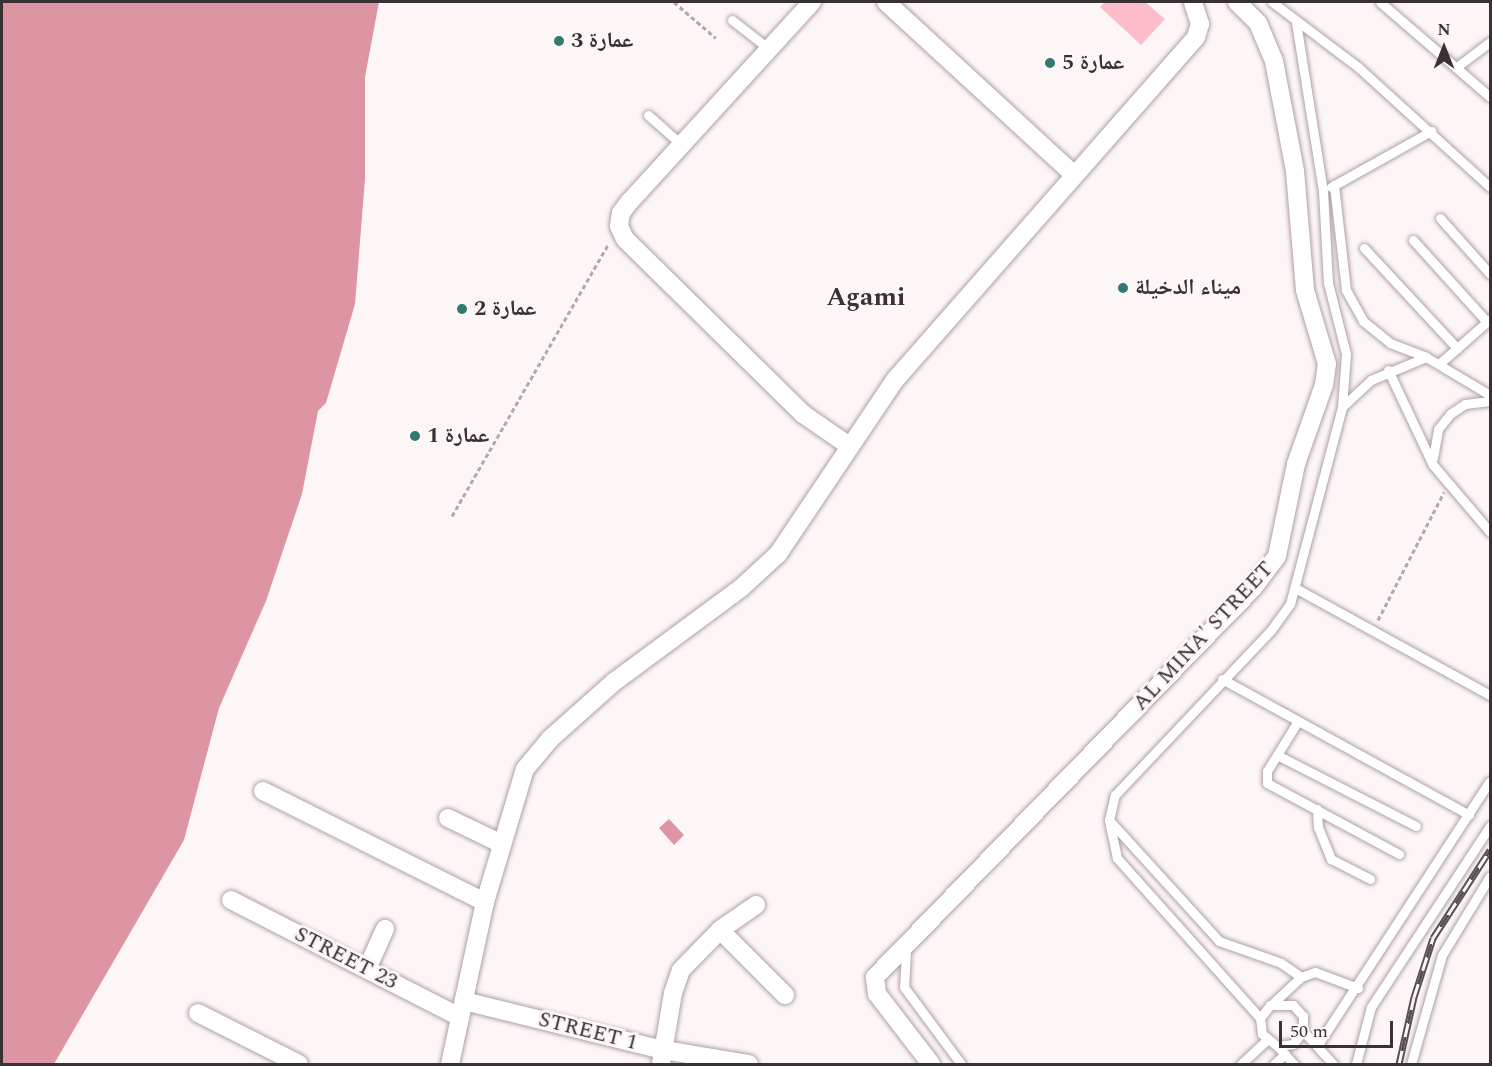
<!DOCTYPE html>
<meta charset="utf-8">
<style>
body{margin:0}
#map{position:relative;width:1492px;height:1066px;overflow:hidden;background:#fdf6f7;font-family:Spectral,"Noto Naskh Arabic",serif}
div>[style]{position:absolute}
.green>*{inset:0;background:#fdbcc9}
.water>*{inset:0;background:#dd95a4}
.path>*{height:3px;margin-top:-1.5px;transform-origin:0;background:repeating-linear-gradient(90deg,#b1aaac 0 4.5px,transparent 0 7.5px)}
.roads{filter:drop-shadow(0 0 2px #b1a0a3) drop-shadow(0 0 2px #b1a0a3)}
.lane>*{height:9px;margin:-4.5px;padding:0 4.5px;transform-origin:4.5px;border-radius:4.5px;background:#fff}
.street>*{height:18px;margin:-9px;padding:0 9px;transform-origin:9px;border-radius:9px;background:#fff}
.rail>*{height:7px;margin-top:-3.5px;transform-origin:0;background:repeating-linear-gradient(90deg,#fdf6f7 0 14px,#585153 0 28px);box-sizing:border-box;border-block:2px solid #585153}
.dots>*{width:16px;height:16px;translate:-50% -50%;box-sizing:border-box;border:3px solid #fdf6f7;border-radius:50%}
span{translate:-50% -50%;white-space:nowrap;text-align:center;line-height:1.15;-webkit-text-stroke:6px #fdf6f7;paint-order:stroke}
.poi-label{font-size:22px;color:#393234;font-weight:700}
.left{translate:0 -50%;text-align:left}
.street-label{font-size:22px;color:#393234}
.quarter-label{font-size:26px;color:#393234;font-weight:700}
.frame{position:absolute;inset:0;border:3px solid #393234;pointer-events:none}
.north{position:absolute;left:1414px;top:18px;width:60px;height:60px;-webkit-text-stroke:4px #fdf6f7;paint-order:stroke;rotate:0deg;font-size:16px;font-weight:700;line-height:24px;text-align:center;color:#393234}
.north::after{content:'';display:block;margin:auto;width:21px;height:27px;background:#393234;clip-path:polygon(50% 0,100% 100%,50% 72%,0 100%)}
.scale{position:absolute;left:1279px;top:1021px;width:114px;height:27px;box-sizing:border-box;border:3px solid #393234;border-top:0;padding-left:8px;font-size:18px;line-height:21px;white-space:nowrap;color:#393234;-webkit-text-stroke:4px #fdf6f7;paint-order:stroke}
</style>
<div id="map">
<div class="green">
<div style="clip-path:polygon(1105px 2px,1145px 2px,1165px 19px,1141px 45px,1100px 7px)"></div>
</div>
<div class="water">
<div style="clip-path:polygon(2px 2px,379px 2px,365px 77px,365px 179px,355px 304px,326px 403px,318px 411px,302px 494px,266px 601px,219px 708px,184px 840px,54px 1064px,2px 1064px)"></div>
<div style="clip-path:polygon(669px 819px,684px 835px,674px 845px,659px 828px)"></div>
</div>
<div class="path">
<div style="left:674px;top:2px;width:55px;rotate:40.6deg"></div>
<div style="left:452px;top:516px;width:315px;rotate:-60.1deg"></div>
<div style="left:1378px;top:620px;width:144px;rotate:-62.7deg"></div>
</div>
<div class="roads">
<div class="lane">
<div style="left:1272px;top:2px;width:108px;rotate:37.1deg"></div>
<div style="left:1358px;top:67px;width:178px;rotate:42.3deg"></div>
<div style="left:1380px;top:2px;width:145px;rotate:40.8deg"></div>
<div style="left:732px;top:20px;width:47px;rotate:38.1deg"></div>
<div style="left:1458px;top:66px;width:40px;rotate:-37deg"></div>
<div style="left:648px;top:115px;width:45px;rotate:41.4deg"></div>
<div style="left:1334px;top:185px;width:106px;rotate:83.5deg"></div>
<div style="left:1346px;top:290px;width:35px;rotate:61deg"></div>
<div style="left:1363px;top:321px;width:35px;rotate:39deg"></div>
<div style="left:1390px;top:343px;width:39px;rotate:21deg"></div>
<div style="left:1426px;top:357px;width:74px;rotate:30.7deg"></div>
<div style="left:1331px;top:187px;width:115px;rotate:-29.2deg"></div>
<div style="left:1440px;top:218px;width:75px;rotate:48.2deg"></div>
<div style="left:1413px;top:240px;width:110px;rotate:47.9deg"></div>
<div style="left:1364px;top:248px;width:137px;rotate:47.1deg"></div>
<div style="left:1439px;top:364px;width:68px;rotate:-41.4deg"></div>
<div style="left:1388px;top:370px;width:105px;rotate:64.7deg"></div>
<div style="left:1433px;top:465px;width:88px;rotate:49.6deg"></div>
<div style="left:1342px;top:407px;width:40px;rotate:-43deg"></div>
<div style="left:1371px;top:380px;width:60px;rotate:-22.7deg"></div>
<div style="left:1433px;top:458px;width:29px;rotate:-80deg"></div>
<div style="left:1438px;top:429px;width:19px;rotate:-51deg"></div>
<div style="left:1450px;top:414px;width:18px;rotate:-34deg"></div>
<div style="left:1465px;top:404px;width:25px;rotate:-7deg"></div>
<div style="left:1297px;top:589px;width:220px;rotate:28.8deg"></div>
<div style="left:1222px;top:679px;width:282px;rotate:28.8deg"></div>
<div style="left:1298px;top:721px;width:59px;rotate:121.8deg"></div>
<div style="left:1267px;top:771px;width:12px;rotate:90deg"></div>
<div style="left:1267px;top:783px;width:150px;rotate:28.3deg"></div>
<div style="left:1277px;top:755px;width:156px;rotate:27.1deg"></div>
<div style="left:1317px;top:809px;width:18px;rotate:87deg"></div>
<div style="left:1318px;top:827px;width:35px;rotate:68deg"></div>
<div style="left:1331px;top:859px;width:44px;rotate:27.1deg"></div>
<div style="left:1109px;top:820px;width:164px;rotate:47.7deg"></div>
<div style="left:1219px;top:941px;width:66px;rotate:19.5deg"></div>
<div style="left:1281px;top:963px;width:24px;rotate:35deg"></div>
<div style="left:906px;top:951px;width:36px;rotate:93deg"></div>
<div style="left:904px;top:987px;width:96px;rotate:53.5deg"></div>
<div style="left:1273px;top:1003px;width:38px;rotate:-43deg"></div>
<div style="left:1301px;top:977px;width:15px;rotate:-20deg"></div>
<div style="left:1315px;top:972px;width:46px;rotate:20.4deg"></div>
<div style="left:1260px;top:1018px;width:215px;rotate:-131.8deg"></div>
<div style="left:1117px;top:858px;width:39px;rotate:-102deg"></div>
<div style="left:1109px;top:820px;width:26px;rotate:-77deg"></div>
<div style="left:1115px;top:795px;width:227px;rotate:-46.6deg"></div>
<div style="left:1271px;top:630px;width:32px;rotate:-54deg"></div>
<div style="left:1290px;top:604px;width:204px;rotate:-75.2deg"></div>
<div style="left:1342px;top:407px;width:53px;rotate:-85.7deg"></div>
<div style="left:1346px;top:354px;width:73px;rotate:-104.2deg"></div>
<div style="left:1328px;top:283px;width:92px;rotate:-93.1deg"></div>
<div style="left:1323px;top:191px;width:170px;rotate:-99.1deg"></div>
<div style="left:1303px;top:1031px;width:16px;rotate:128deg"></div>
<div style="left:1293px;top:1044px;width:16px;rotate:173deg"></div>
<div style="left:1277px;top:1046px;width:19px;rotate:-141deg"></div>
<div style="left:1262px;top:1034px;width:16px;rotate:-97deg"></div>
<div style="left:1260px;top:1018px;width:16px;rotate:-52deg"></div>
<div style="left:1270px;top:1005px;width:23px"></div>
<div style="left:1293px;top:1005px;width:15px;rotate:48deg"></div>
<div style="left:1303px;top:1016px;width:15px;rotate:90deg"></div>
<div style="left:1303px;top:1031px;width:45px;rotate:47.7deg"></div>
<div style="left:1277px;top:1046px;width:25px;rotate:47deg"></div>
<div style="left:1317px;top:1046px;width:316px;rotate:-56.9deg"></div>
<div style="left:1241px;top:1064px;width:35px;rotate:-43deg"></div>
<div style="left:1274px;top:1064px;width:15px;rotate:-42deg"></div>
<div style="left:1356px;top:1064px;width:59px;rotate:-75.3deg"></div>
<div style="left:1371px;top:1007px;width:217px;rotate:-56.7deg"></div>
<div style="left:1411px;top:1064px;width:113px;rotate:-74.1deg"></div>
<div style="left:1442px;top:955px;width:92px;rotate:-58.7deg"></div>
</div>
<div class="street">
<div style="left:812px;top:2px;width:270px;rotate:132.4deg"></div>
<div style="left:630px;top:201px;width:15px;rotate:127deg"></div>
<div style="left:621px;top:213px;width:13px;rotate:99deg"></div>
<div style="left:619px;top:226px;width:14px;rotate:65deg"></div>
<div style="left:625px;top:239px;width:250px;rotate:44.5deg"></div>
<div style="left:803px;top:414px;width:55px;rotate:34.6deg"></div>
<div style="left:886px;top:2px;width:255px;rotate:42.6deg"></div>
<div style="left:263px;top:791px;width:248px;rotate:26.6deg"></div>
<div style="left:448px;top:818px;width:60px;rotate:25.7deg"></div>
<div style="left:231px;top:900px;width:257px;rotate:27.1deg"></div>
<div style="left:720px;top:930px;width:92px;rotate:45deg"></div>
<div style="left:367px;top:969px;width:44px;rotate:-65.8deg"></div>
<div style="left:464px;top:1001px;width:206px;rotate:13.8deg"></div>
<div style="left:664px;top:1050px;width:86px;rotate:9.4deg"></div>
<div style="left:198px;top:1013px;width:113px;rotate:26.8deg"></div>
<div style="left:450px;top:1064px;width:166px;rotate:-77.8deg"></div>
<div style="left:485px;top:902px;width:139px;rotate:-73.3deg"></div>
<div style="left:525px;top:769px;width:39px;rotate:-50deg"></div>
<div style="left:550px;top:739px;width:86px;rotate:-41.7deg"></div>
<div style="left:614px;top:682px;width:158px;rotate:-36.5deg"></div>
<div style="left:741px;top:588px;width:50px;rotate:-42.6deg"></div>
<div style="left:778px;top:554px;width:210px;rotate:-56.1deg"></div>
<div style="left:895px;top:380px;width:456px;rotate:-48.7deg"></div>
<div style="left:1196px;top:37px;width:14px;rotate:-73deg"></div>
<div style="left:1200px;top:24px;width:23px;rotate:-108deg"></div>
<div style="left:661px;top:1064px;width:72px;rotate:-80.4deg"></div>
<div style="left:673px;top:993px;width:24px;rotate:-71deg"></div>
<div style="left:681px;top:970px;width:56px;rotate:-45.7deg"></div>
<div style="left:720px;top:930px;width:44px;rotate:-34.8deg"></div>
<div style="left:931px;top:1064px;width:88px;rotate:-127.6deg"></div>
<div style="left:877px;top:994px;width:17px;rotate:-97deg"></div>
<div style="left:875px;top:977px;width:542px;rotate:-45.82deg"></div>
<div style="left:1253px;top:588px;width:40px;rotate:-53deg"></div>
<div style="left:1277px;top:556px;width:94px;rotate:-78.3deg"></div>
<div style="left:1296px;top:464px;width:84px;rotate:-70.5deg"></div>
<div style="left:1324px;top:385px;width:21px;rotate:-82deg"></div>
<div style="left:1327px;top:364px;width:77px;rotate:-106.6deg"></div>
<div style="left:1305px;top:290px;width:119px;rotate:-94.8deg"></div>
<div style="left:1295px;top:171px;width:112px;rotate:-100.8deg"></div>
<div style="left:1274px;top:61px;width:41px;rotate:-112.8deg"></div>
<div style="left:1258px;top:23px;width:30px;rotate:-135deg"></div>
</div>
</div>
<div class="rail">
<div style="left:1399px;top:1064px;width:69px;rotate:-77.4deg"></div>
<div style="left:1414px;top:997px;width:62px;rotate:-72.1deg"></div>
<div style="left:1433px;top:938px;width:105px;rotate:-57.1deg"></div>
</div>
<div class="dots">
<div style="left:559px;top:41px;background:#327972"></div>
<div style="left:1050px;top:63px;background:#327972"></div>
<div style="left:1123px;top:288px;background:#327972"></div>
<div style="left:462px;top:309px;background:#327972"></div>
<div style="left:415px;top:436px;background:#327972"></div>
</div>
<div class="poi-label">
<span class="left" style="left:571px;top:41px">عمارة 3</span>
<span class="left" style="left:1062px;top:63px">عمارة 5</span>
<span class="left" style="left:1135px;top:288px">ميناء الدخيلة</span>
<span class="left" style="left:474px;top:309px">عمارة 2</span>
<span class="left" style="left:427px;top:436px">عمارة 1</span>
</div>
<div class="street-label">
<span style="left:1203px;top:636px;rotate:-47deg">AL MINA' STREET</span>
<span style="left:346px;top:958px;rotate:27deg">STREET 23</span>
<span style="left:588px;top:1031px;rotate:14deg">STREET 1</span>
</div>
<div class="quarter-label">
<span style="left:866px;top:298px">Agami</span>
</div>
<div class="frame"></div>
<div class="north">N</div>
<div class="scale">50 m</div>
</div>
